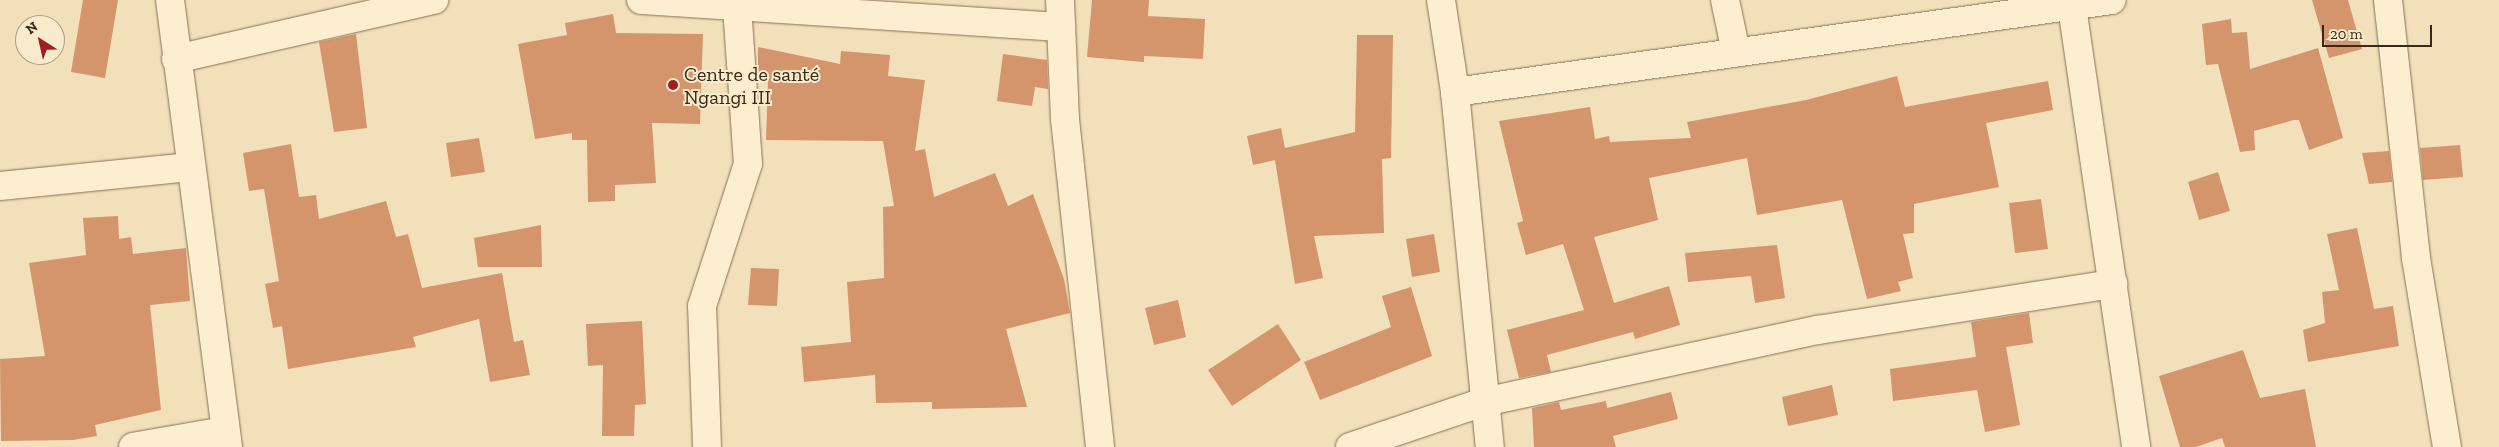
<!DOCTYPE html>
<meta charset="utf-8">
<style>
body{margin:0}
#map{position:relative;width:2499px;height:447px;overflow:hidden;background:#f2e0bb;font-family:"Zilla Slab",serif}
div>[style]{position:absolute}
.building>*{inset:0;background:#d4956d}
.roads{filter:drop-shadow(0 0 1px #8a6f53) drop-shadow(0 0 1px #8a6f53)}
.street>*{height:28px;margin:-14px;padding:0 14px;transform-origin:14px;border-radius:14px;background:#fceecf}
.dots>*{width:14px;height:14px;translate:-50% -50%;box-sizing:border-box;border:2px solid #f9eacb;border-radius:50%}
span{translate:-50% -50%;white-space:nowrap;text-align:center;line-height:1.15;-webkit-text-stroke:4px #f9eacb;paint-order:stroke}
.poi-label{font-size:20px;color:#38281a}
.left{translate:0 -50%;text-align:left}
.north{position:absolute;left:15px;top:15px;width:50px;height:50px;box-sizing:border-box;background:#f9eacb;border:1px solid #ac9c84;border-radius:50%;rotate:325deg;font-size:14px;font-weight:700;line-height:20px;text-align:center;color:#38281a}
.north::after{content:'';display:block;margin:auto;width:18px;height:22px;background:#9f1e21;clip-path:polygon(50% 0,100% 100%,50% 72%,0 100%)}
.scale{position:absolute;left:2322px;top:25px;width:110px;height:22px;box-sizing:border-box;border:2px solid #38281a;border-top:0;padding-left:6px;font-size:15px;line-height:18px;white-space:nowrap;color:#38281a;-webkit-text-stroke:4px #f9eacb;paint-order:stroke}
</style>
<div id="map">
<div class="building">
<div style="clip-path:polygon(83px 0,118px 0,105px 78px,71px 72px)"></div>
<div style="clip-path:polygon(1092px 0,1149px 0,1148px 16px,1205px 19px,1203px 59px,1144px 56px,1144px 62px,1087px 57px)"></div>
<div style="clip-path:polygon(2312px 0,2348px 0,2362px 49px,2329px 58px)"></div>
<div style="clip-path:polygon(613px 14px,616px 33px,703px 34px,700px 124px,652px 123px,656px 183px,615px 185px,615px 201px,588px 202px,587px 140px,572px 140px,572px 133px,535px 139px,518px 44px,567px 35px,565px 23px)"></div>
<div style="clip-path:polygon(2231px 19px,2232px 33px,2247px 32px,2250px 69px,2318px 48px,2343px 138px,2309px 150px,2299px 120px,2294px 120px,2254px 131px,2255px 150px,2240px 152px,2218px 64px,2206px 65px,2202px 24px)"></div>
<div style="clip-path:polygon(356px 34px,367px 128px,334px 132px,319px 42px)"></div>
<div style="clip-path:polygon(1357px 35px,1393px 35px,1391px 158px,1382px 159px,1384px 233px,1314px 236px,1323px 278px,1295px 284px,1275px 160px,1253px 165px,1247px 136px,1281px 128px,1285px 148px,1355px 132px)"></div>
<div style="clip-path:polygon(758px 47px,840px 64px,841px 51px,890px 55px,888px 76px,925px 80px,915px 151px,925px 149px,934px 197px,995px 173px,1008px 206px,1033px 194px,1064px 279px,1070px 313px,1006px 329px,1027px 407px,932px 409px,932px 402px,876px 403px,875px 375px,804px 382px,801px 347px,851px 342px,847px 282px,884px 278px,883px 207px,894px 206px,883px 141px,766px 140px,768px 81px,758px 79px)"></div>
<div style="clip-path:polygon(1003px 54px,1047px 60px,1048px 89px,1035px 87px,1032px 106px,997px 101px)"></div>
<div style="clip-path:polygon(1897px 76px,1905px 107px,2048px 81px,2053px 110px,1986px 123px,1999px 187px,1914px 204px,1914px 233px,1903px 234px,1913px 278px,1898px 282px,1901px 291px,1867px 299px,1842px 200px,1757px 215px,1747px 158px,1649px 178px,1658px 220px,1594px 237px,1614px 303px,1669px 286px,1680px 325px,1635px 339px,1633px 332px,1547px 355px,1551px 372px,1519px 378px,1507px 330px,1584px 310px,1563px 244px,1526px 255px,1517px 223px,1523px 221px,1499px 121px,1590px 107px,1595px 139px,1609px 136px,1610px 142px,1691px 138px,1687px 122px,1806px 100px)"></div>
<div style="clip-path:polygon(479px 138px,485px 172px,451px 177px,446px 143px)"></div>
<div style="clip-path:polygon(291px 144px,299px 197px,316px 195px,319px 219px,386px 201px,396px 237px,408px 234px,422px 288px,502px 273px,514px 342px,523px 340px,530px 375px,490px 382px,479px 319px,413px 337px,416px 347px,288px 369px,282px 326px,273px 328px,265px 284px,279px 281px,264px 189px,249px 191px,243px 153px)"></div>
<div style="clip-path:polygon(2460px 145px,2463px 177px,2423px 180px,2420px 148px)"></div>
<div style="clip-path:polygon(2389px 151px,2392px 182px,2369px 184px,2362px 153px)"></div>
<div style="clip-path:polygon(2218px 172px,2230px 211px,2199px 220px,2188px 182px)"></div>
<div style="clip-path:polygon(2041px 199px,2048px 249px,2015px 253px,2009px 203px)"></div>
<div style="clip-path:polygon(118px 216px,119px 239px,131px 237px,133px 254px,186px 248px,190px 301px,150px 305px,161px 410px,95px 425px,97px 436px,73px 440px,1px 441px,0 359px,45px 356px,29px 263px,86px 255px,83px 218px)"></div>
<div style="clip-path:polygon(541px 225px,542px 267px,478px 267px,474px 238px)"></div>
<div style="clip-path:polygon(2357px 228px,2374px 309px,2393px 306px,2399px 346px,2308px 362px,2303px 330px,2325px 323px,2322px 292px,2339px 290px,2327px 234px)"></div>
<div style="clip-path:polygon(1434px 234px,1440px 272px,1412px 277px,1406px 239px)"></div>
<div style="clip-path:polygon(1777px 245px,1785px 298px,1755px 303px,1751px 276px,1688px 282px,1685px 253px)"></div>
<div style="clip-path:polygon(751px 268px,779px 269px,777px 306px,748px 305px)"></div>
<div style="clip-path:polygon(1411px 287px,1432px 356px,1320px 400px,1304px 362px,1391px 327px,1382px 296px)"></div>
<div style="clip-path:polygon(1178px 300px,1186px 337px,1154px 345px,1145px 308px)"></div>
<div style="clip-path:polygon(2029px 313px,2033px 343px,2006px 347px,2020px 425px,1985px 432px,1977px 390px,1893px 401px,1890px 369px,1976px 357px,1971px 322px)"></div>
<div style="clip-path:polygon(642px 321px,646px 404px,635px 405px,634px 436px,602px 436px,603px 365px,588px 366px,586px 324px)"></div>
<div style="clip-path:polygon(1278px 324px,1301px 360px,1232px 406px,1208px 370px)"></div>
<div style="clip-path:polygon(2243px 350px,2260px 398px,2305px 389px,2316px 447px,2225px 447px,2222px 438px,2196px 447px,2180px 447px,2159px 376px)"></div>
<div style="clip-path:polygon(1832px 385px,1838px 415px,1788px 426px,1782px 397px)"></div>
<div style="clip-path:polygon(1671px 392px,1678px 419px,1613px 436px,1616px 447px,1534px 447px,1532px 408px,1559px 402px,1561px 410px,1606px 401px,1607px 408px)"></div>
</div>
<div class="roads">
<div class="street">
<div style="left:170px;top:0;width:451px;rotate:82.6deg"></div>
<div style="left:641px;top:0;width:421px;rotate:3.7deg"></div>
<div style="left:1060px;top:0;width:119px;rotate:87.6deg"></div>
<div style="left:1065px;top:119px;width:330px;rotate:83.9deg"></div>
<div style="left:1441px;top:0;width:93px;rotate:81.3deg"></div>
<div style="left:1455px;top:92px;width:357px;rotate:84.4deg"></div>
<div style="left:1725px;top:0;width:53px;rotate:78.1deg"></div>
<div style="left:2071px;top:0;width:452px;rotate:81.7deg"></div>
<div style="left:2388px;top:0;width:260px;rotate:83.8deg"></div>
<div style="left:2416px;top:258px;width:192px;rotate:80.7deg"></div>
<div style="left:176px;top:59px;width:265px;rotate:-12.9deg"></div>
<div style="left:1455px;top:92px;width:663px;rotate:-7.97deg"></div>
<div style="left:0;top:186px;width:192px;rotate:-5.7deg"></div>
<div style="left:133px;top:447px;width:93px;rotate:-9.9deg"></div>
<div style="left:707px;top:447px;width:141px;rotate:-92deg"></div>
<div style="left:702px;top:306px;width:149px;rotate:-72.1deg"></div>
<div style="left:748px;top:164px;width:156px;rotate:-94deg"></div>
<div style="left:1350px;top:447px;width:141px;rotate:-18.6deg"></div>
<div style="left:1484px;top:402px;width:342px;rotate:-12.2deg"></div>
<div style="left:1818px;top:330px;width:299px;rotate:-8.9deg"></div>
</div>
</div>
<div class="dots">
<div style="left:673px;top:85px;background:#9f1e21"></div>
</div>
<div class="poi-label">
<span class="left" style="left:684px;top:86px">Centre de santé<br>Ngangi III</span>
</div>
<div class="north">N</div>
<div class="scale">20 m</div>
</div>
